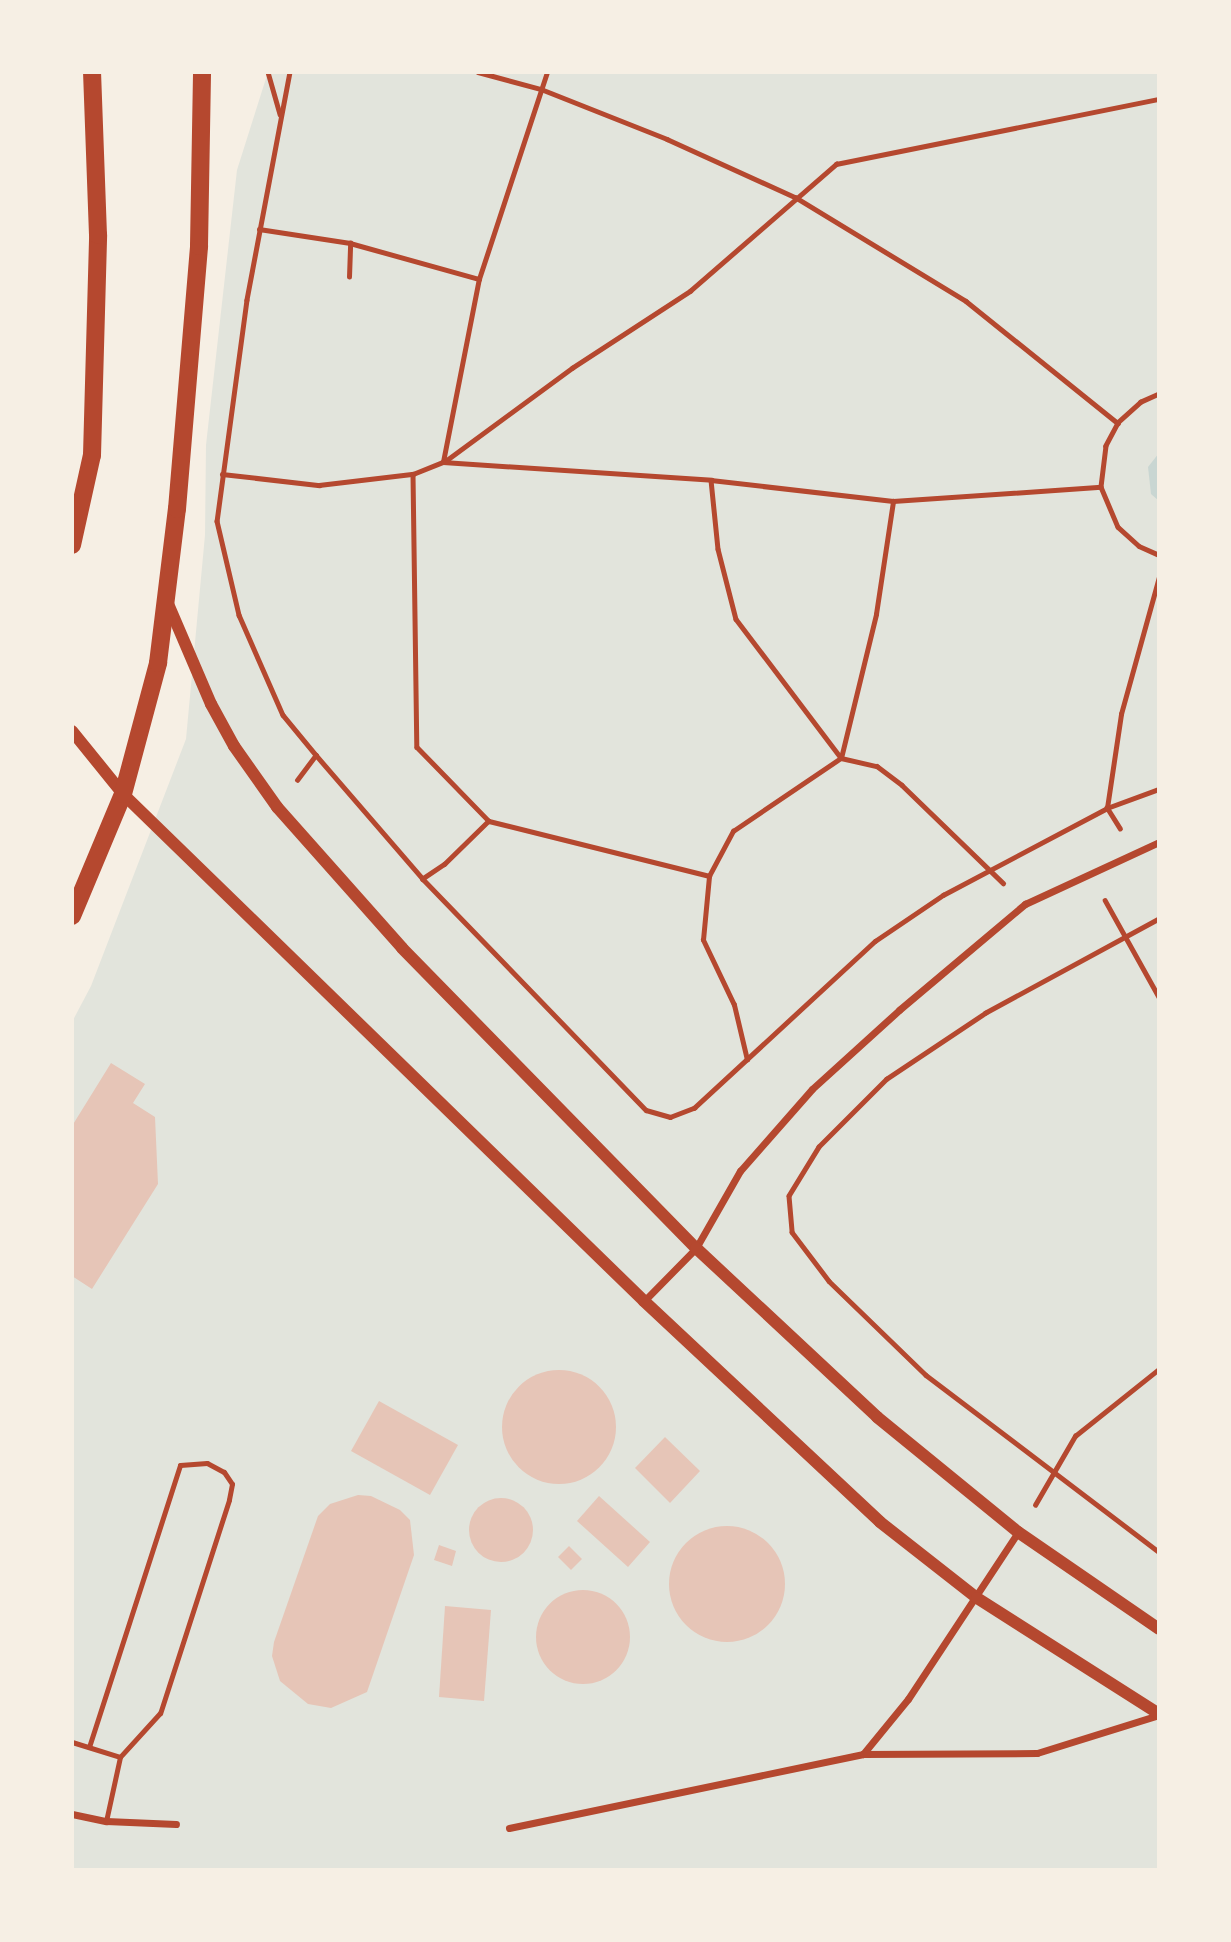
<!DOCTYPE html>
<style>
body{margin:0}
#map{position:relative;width:1231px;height:1942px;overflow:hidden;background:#f6efe4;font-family:Signika,sans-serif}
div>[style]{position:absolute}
.green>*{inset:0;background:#e2e4dc}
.water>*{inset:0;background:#c9d6d2}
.building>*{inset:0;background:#e6c5b7}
.round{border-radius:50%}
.path>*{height:4.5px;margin:-2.25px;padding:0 2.25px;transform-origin:2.25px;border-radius:2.25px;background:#b5482f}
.service>*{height:5px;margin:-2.5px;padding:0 2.5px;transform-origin:2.5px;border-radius:2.5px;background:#b5482f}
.minor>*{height:7px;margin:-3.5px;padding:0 3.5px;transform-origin:3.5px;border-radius:3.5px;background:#b5482f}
.tertiary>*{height:12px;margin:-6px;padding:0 6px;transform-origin:6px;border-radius:6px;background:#b5482f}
.primary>*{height:18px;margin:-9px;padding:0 9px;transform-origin:9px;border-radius:9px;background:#b5482f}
span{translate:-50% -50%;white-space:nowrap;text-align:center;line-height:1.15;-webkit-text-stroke:5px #f6efe4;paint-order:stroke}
.frame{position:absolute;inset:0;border:74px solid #f6efe4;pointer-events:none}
</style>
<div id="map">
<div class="green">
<div style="clip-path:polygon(268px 72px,1159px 72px,1159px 1870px,72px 1870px,72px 1022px,91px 986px,186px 739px,205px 535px,206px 445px,237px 170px)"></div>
</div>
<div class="water">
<div style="clip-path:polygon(1159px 453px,1159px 501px,1151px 494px,1148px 467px)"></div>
</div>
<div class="building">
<div style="clip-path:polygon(111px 1063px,145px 1084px,133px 1103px,155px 1117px,158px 1184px,92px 1289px,72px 1276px,72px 1126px)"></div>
<div class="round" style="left:502px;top:1370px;width:114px;height:114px"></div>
<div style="clip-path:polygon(379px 1401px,458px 1445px,430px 1495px,351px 1451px)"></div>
<div style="clip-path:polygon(665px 1437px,700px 1471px,670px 1503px,635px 1468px)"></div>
<div style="clip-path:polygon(358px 1495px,371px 1496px,400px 1510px,410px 1520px,414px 1555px,367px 1692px,331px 1708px,308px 1704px,280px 1681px,272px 1656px,274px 1642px,318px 1516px,330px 1504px)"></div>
<div style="clip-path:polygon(599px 1496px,650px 1542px,628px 1567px,577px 1521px)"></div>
<div class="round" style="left:469px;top:1498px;width:64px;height:64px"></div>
<div class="round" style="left:669px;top:1526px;width:116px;height:116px"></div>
<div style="clip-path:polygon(439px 1545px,456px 1551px,452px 1566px,434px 1560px)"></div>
<div style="clip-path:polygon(569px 1546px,582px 1559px,571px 1570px,558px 1557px)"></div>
<div class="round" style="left:536px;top:1590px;width:94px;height:94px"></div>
<div style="clip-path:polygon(445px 1606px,491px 1610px,484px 1701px,439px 1697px)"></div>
</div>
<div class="path">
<div style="left:268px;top:72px;width:44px;rotate:74.1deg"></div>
<div style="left:290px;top:72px;width:232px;rotate:100.7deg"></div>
<div style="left:247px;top:300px;width:223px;rotate:97.7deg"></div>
<div style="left:217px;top:521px;width:97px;rotate:76.8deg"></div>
<div style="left:239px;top:615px;width:109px;rotate:66.3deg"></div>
<div style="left:283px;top:715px;width:52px;rotate:50.5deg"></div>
<div style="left:316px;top:755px;width:164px;rotate:49.2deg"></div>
<div style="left:423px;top:879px;width:321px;rotate:46deg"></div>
<div style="left:646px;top:1110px;width:25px;rotate:16deg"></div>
<div style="left:670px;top:1117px;width:26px;rotate:-21deg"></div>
<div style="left:694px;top:1108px;width:246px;rotate:-42.7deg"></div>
<div style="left:875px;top:941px;width:82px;rotate:-34.1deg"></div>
<div style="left:943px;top:895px;width:186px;rotate:-27.9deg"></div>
<div style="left:1107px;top:808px;width:55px;rotate:-20.1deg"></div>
<div style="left:478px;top:72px;width:65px;rotate:15.1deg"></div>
<div style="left:541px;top:89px;width:136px;rotate:21.6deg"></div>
<div style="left:667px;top:139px;width:141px;rotate:24.4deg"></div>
<div style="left:795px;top:197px;width:200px;rotate:31.3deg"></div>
<div style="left:966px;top:301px;width:195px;rotate:38.8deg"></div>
<div style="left:259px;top:229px;width:92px;rotate:8.7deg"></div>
<div style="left:350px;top:243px;width:134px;rotate:15.6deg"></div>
<div style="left:349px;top:277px;width:34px;rotate:-88deg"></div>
<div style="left:1159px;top:394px;width:20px;rotate:156deg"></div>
<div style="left:1141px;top:402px;width:31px;rotate:138deg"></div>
<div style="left:1118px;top:423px;width:26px;rotate:118deg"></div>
<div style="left:1106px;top:446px;width:41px;rotate:97deg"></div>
<div style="left:1101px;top:487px;width:43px;rotate:67deg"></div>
<div style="left:1118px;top:527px;width:28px;rotate:42deg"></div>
<div style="left:1139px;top:546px;width:22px;rotate:24deg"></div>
<div style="left:443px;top:462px;width:187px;rotate:-78.9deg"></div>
<div style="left:479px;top:279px;width:218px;rotate:-71.8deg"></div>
<div style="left:444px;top:462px;width:159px;rotate:-36.3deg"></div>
<div style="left:572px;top:368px;width:141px;rotate:-33.1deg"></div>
<div style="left:690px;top:291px;width:194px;rotate:-41deg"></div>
<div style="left:836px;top:164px;width:329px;rotate:-11.4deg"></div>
<div style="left:222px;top:474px;width:98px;rotate:6.5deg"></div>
<div style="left:319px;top:485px;width:95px;rotate:-6.7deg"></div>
<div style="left:413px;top:474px;width:32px;rotate:-22deg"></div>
<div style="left:443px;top:462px;width:269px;rotate:3.8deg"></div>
<div style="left:711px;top:480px;width:183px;rotate:6.6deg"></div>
<div style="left:893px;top:501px;width:208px;rotate:-3.9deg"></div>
<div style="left:413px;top:474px;width:273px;rotate:89.2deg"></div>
<div style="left:417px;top:747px;width:103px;rotate:45.8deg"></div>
<div style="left:489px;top:821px;width:62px;rotate:135.7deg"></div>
<div style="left:445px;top:864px;width:27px;rotate:146deg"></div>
<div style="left:711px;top:480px;width:69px;rotate:84.2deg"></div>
<div style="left:718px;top:549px;width:72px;rotate:75.6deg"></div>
<div style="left:736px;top:619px;width:174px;rotate:52.9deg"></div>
<div style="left:841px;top:758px;width:37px;rotate:13deg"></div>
<div style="left:877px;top:766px;width:31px;rotate:37deg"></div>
<div style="left:902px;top:785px;width:141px;rotate:44.1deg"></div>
<div style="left:297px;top:780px;width:31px;rotate:-53deg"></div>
<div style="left:489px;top:821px;width:227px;rotate:14deg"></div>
<div style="left:1120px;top:829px;width:25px;rotate:-122deg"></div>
<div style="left:1107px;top:808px;width:95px;rotate:-81.5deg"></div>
<div style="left:1121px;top:714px;width:142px;rotate:-74.5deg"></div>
<div style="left:1105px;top:900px;width:111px;rotate:60.9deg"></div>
<div style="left:1159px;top:919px;width:197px;rotate:151.5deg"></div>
<div style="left:986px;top:1013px;width:119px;rotate:146.3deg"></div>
<div style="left:887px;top:1079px;width:96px;rotate:135deg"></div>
<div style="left:819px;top:1147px;width:57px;rotate:121.5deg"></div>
<div style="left:789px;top:1196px;width:36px;rotate:85deg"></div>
<div style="left:792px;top:1232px;width:61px;rotate:52.9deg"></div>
<div style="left:829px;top:1281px;width:135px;rotate:44.1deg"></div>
<div style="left:926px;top:1375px;width:293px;rotate:37.2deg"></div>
<div style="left:747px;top:1060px;width:57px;rotate:-103.3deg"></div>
<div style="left:734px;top:1005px;width:72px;rotate:-115.5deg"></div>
<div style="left:703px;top:940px;width:64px;rotate:-84.6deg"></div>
<div style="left:709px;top:876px;width:51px;rotate:-61.9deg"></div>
<div style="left:733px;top:831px;width:130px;rotate:-34.1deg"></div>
<div style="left:841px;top:758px;width:148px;rotate:-76.3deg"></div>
<div style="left:876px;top:614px;width:114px;rotate:-81.4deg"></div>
<div style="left:1035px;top:1505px;width:80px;rotate:-59.9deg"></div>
<div style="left:1075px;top:1436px;width:107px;rotate:-38.6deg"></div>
</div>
<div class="service">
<div style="left:72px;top:1742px;width:50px;rotate:17.4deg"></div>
<div style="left:120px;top:1757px;width:66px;rotate:102.3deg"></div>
<div style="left:89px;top:1747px;width:296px;rotate:-72.1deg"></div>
<div style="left:180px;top:1465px;width:27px;rotate:-4deg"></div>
<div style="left:207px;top:1463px;width:19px;rotate:28deg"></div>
<div style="left:224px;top:1472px;width:14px;rotate:56deg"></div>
<div style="left:232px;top:1484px;width:16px;rotate:101deg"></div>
<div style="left:229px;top:1500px;width:224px;rotate:107.9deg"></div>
<div style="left:160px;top:1713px;width:59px;rotate:132.3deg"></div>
</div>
<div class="minor">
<div style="left:644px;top:1301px;width:74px;rotate:-45.5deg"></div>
<div style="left:696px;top:1248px;width:89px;rotate:-60.3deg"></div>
<div style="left:740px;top:1171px;width:109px;rotate:-48.7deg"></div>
<div style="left:812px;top:1089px;width:118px;rotate:-42.2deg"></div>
<div style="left:899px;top:1010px;width:165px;rotate:-40.1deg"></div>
<div style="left:1025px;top:904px;width:148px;rotate:-24.8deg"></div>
<div style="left:863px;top:1754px;width:71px;rotate:-50.7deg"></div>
<div style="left:908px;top:1699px;width:200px;rotate:-56.6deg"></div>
<div style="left:72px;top:1814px;width:35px;rotate:12deg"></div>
<div style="left:106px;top:1821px;width:70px;rotate:2.5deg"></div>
<div style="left:509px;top:1828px;width:362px;rotate:-11.8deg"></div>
<div style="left:863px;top:1754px;width:174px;rotate:-0.3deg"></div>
<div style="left:1037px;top:1753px;width:128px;rotate:-17.3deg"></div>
</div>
<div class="tertiary">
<div style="left:166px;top:599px;width:114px;rotate:66.8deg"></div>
<div style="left:211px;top:704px;width:48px;rotate:61.3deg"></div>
<div style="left:234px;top:746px;width:75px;rotate:54.8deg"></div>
<div style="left:277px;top:807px;width:188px;rotate:48.4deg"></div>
<div style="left:402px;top:948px;width:420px;rotate:45.6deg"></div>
<div style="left:696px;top:1248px;width:248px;rotate:43deg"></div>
<div style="left:877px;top:1417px;width:182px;rotate:39.2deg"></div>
<div style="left:1018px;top:1532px;width:171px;rotate:34.5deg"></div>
<div style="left:72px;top:731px;width:81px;rotate:51deg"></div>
<div style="left:123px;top:794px;width:727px;rotate:44.22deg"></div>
<div style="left:644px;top:1301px;width:323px;rotate:43.1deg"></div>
<div style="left:880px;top:1522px;width:123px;rotate:38.1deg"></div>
<div style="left:977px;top:1598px;width:216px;rotate:32.5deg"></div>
</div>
<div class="primary">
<div style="left:72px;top:545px;width:92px;rotate:-77.5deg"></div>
<div style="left:92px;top:455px;width:220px;rotate:-88.4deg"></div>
<div style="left:98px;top:235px;width:163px;rotate:-92.1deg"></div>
<div style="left:72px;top:916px;width:132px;rotate:-67.3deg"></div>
<div style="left:123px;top:794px;width:136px;rotate:-75deg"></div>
<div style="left:158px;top:663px;width:155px;rotate:-83deg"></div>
<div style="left:177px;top:509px;width:264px;rotate:-85.2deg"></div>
<div style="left:199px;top:246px;width:174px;rotate:-89deg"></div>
</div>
<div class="frame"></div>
</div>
